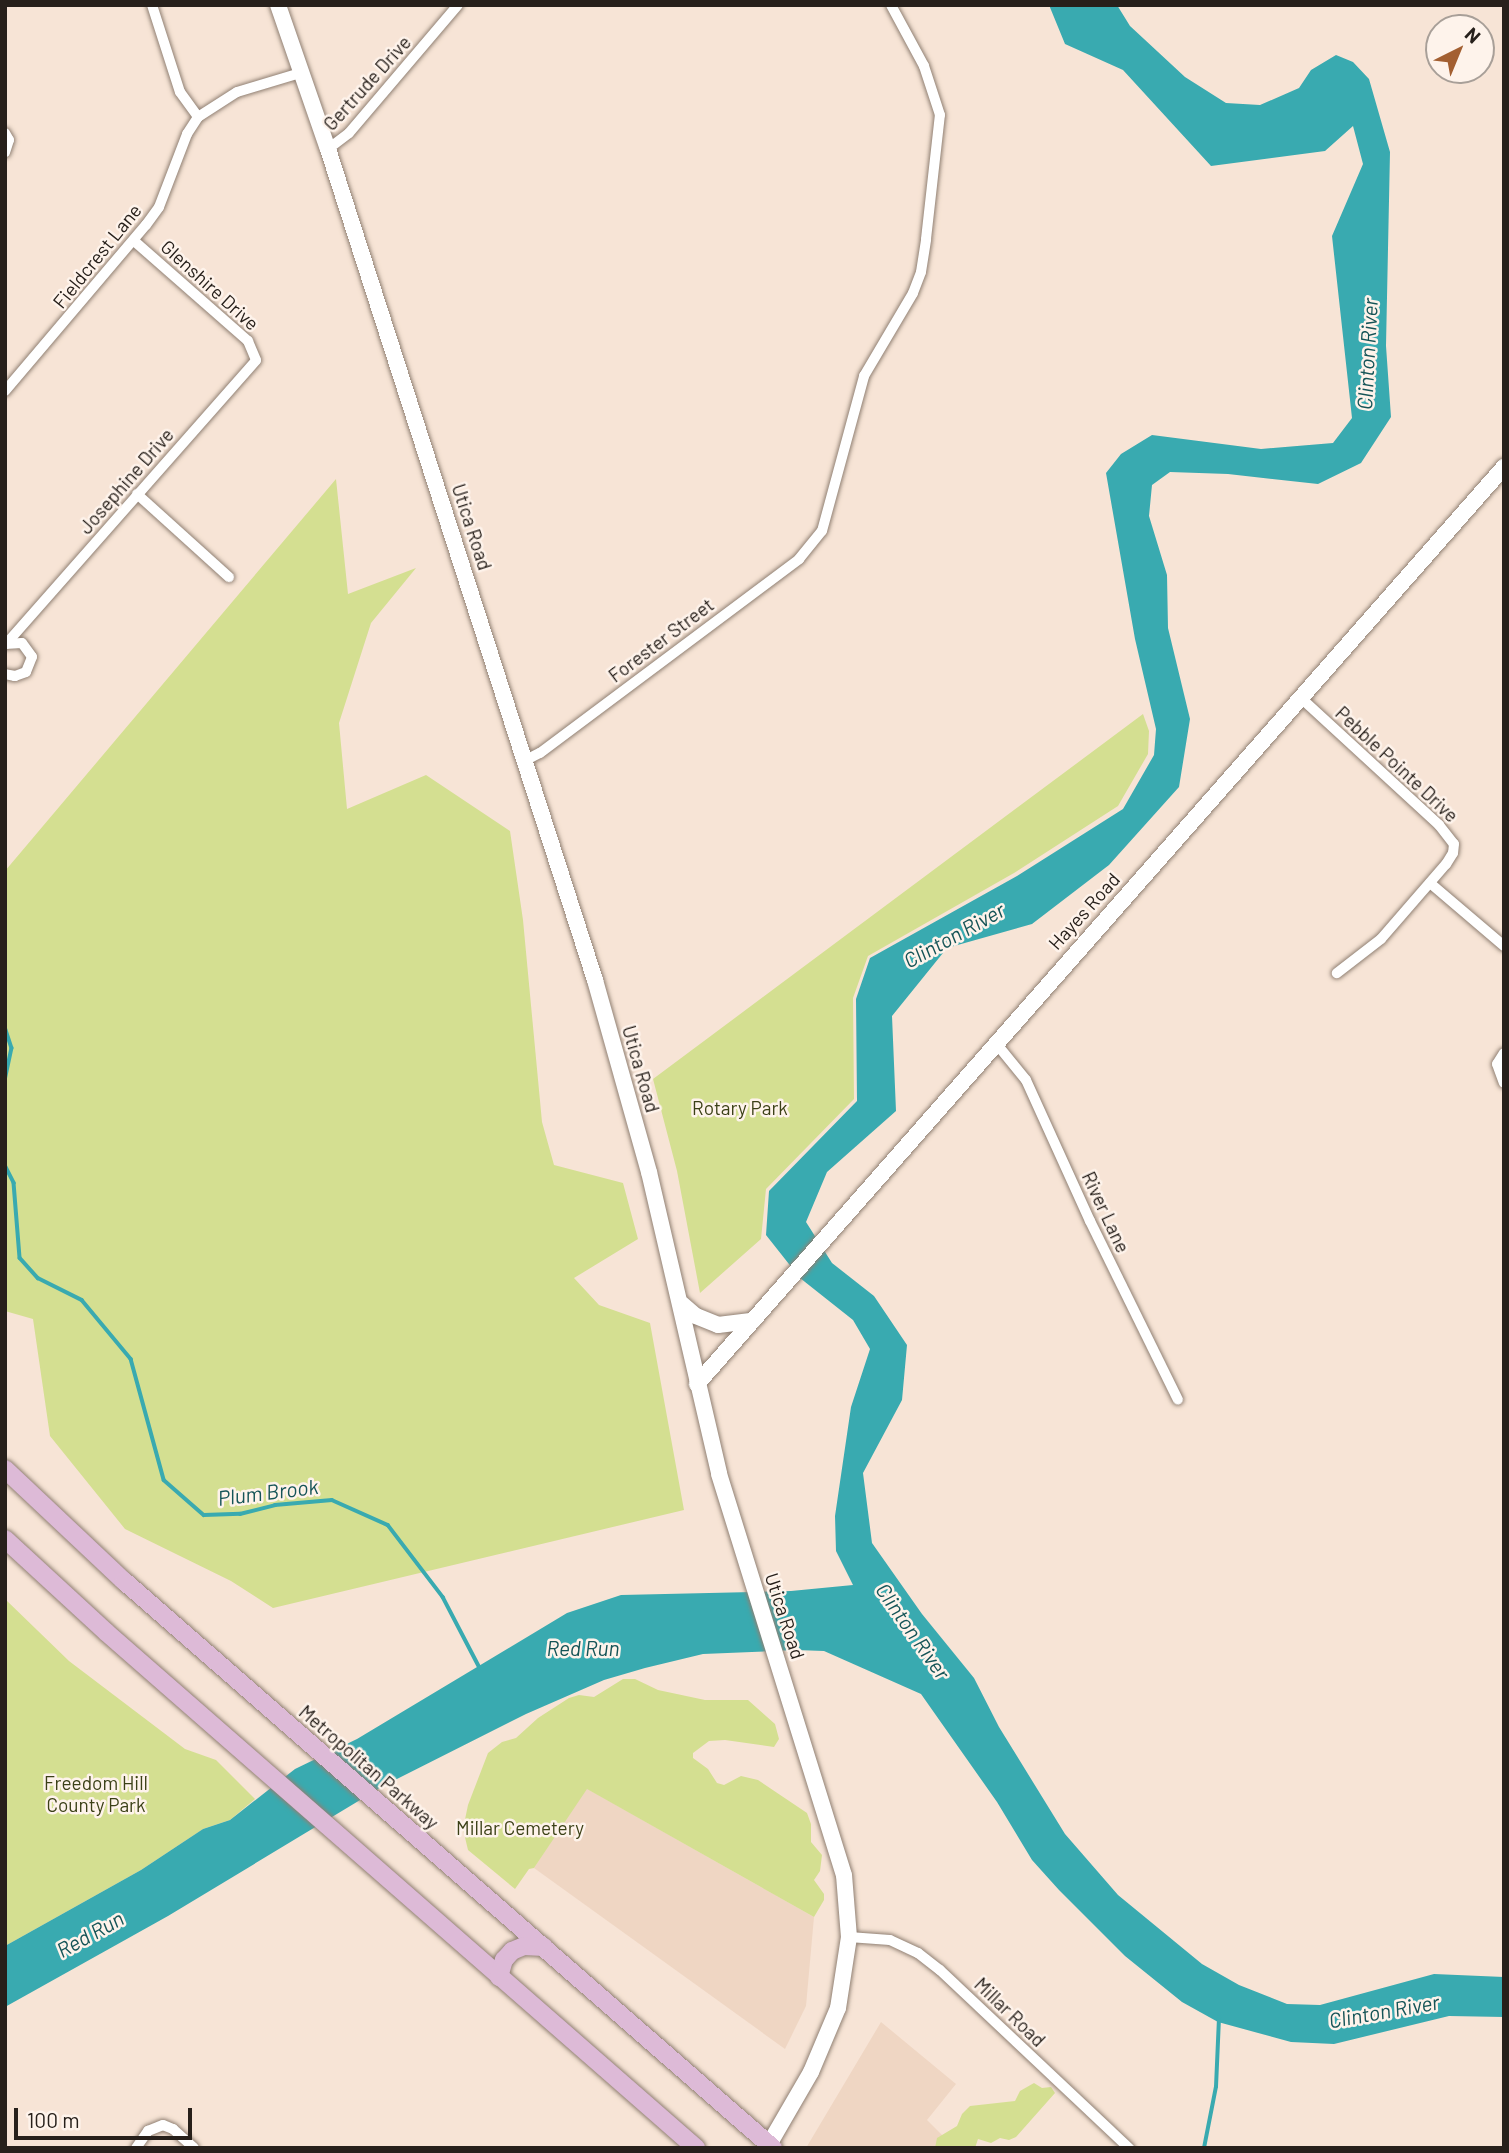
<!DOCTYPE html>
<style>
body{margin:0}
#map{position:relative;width:1509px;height:2153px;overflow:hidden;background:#f7e4d6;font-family:Barlow,sans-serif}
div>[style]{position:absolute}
.built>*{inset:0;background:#efd6c3}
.green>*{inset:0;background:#d4df91}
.water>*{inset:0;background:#39aab0}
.stream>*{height:3.5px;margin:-1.75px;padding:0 1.75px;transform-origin:1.75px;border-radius:1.75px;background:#39aab0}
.roads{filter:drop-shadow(0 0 2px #908073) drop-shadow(0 0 2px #908073)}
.street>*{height:10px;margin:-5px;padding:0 5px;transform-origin:5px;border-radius:5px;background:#fff}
.secondary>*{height:16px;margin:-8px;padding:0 8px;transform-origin:8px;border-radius:8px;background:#fff}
.primary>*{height:18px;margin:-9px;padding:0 9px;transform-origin:9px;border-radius:9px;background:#ddbad7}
span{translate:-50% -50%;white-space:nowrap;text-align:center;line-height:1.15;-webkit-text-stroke:5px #fef3eb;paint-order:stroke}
.street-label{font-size:19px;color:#27201b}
.park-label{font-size:19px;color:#3b4016}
.water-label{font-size:21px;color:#155457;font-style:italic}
.frame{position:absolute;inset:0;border:7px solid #27201b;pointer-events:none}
.north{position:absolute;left:1425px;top:14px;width:70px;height:70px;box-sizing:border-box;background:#fef3eb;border:2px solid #a89f98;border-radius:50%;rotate:43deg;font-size:19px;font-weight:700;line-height:28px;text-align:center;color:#27201b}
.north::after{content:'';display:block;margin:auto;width:24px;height:32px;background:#a35f31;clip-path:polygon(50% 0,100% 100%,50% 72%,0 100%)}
.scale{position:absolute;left:14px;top:2108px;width:178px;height:32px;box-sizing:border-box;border:4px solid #27201b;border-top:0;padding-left:9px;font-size:21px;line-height:24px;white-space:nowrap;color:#27201b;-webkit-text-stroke:5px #fef3eb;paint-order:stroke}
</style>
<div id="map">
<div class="built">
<div style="clip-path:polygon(586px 1788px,814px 1917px,806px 2006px,785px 2049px,534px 1868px)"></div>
<div style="clip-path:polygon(881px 2022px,956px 2084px,927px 2120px,955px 2148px,806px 2148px)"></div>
</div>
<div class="green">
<div style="clip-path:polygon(336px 479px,348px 594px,416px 568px,371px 623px,339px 723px,347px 809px,426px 775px,510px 831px,523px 920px,542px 1122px,554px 1165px,623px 1183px,638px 1239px,574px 1278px,599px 1305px,650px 1323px,684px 1510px,273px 1608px,231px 1581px,125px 1529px,50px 1436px,33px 1319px,5px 1311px,5px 871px)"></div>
<div style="clip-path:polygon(1143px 714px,1149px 731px,1148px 754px,1118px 806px,1014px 873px,868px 956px,853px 998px,854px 1099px,766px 1189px,761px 1239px,700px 1293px,677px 1171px,653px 1079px)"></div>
<div style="clip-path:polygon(5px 1599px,69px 1661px,185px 1749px,216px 1760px,255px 1799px,230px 1820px,203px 1829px,141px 1870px,5px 1946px)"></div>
<div style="clip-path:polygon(623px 1679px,635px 1679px,658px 1690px,705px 1700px,748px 1700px,775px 1724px,779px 1739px,774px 1747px,725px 1740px,709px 1741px,693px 1753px,693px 1758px,708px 1769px,717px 1783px,724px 1785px,741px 1776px,758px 1780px,807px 1813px,811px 1824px,811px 1842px,822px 1855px,820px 1871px,814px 1880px,824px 1894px,824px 1900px,814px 1917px,587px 1789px,534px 1868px,529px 1869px,515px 1889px,468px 1850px,463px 1829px,468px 1805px,488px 1753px,502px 1742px,516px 1738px,538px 1718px,569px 1698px,579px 1695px,594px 1697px)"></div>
<div style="clip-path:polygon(1034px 2083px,1042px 2088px,1051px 2087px,1055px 2093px,1016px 2137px,1009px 2140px,1000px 2138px,991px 2143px,978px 2139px,975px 2148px,935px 2148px,937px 2138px,957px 2126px,962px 2114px,970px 2106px,1015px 2101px,1020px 2091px)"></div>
</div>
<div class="water">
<div style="clip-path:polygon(1049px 5px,1117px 5px,1130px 26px,1185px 77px,1226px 103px,1260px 105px,1299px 88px,1311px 70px,1336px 55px,1353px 62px,1369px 79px,1390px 152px,1386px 346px,1391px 417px,1361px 463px,1318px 484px,1228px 474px,1170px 472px,1152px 485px,1149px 516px,1167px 575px,1168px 628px,1190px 719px,1179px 787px,1109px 865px,1032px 924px,947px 948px,892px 1016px,896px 1111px,827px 1172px,806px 1222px,832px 1263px,874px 1296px,907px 1345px,902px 1400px,863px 1473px,872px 1543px,922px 1614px,974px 1678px,999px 1727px,1065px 1834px,1118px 1895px,1202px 1964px,1239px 1985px,1287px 2004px,1320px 2005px,1434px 1974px,1504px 1977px,1504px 2017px,1449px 2016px,1334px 2044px,1291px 2042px,1218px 2022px,1182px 2002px,1125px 1956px,1059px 1890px,1032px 1860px,997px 1802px,921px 1694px,824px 1651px,796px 1650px,703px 1654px,645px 1668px,604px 1680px,526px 1714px,385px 1785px,168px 1916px,5px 2007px,5px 1946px,141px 1870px,203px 1829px,230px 1820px,295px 1769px,357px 1739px,567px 1613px,621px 1595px,791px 1591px,853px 1585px,836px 1551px,835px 1516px,851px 1407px,870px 1349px,853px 1320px,800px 1278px,766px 1235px,769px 1191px,857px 1101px,856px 999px,870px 958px,1017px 876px,1123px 809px,1154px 755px,1156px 729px,1135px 639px,1106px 473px,1121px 454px,1152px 435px,1261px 449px,1333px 443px,1352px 418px,1332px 236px,1363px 164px,1353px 126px,1325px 151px,1211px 166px,1123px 70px,1065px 44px)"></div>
</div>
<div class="stream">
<div style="left:5px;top:1027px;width:22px;rotate:72deg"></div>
<div style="left:12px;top:1048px;width:34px;rotate:102deg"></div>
<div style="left:5px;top:1165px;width:20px;rotate:63deg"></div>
<div style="left:14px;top:1183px;width:75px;rotate:85.4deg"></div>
<div style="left:20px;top:1258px;width:27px;rotate:48deg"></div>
<div style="left:38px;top:1278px;width:49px;rotate:26.6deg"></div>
<div style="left:82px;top:1300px;width:77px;rotate:50.3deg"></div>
<div style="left:131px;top:1359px;width:125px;rotate:74.7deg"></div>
<div style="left:164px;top:1480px;width:53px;rotate:41.2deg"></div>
<div style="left:204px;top:1515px;width:36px;rotate:-2deg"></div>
<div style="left:240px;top:1514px;width:36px;rotate:-14deg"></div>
<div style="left:275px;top:1505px;width:57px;rotate:-5deg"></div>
<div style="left:332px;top:1500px;width:61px;rotate:24.1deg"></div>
<div style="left:388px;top:1525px;width:91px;rotate:52.6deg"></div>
<div style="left:443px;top:1597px;width:80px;rotate:62.5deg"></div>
<div style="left:1204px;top:2148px;width:62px;rotate:-78.9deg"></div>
<div style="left:1216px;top:2087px;width:69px;rotate:-87.5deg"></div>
</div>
<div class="roads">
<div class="street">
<div style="left:152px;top:5px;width:91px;rotate:72.2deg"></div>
<div style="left:180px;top:92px;width:31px;rotate:54deg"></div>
<div style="left:5px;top:133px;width:8px;rotate:60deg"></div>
<div style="left:9px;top:140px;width:13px;rotate:108deg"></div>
<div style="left:328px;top:149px;width:26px;rotate:-37deg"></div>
<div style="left:349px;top:133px;width:168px;rotate:-49.6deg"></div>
<div style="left:5px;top:391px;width:218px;rotate:-49.7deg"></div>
<div style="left:146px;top:225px;width:22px;rotate:-54deg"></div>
<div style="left:159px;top:207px;width:78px;rotate:-69deg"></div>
<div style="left:187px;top:134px;width:20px;rotate:-57deg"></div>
<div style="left:198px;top:117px;width:46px;rotate:-32.7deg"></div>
<div style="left:237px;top:92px;width:66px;rotate:-16.8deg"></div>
<div style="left:137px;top:494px;width:124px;rotate:42.1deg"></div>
<div style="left:5px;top:644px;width:17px;rotate:-3deg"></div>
<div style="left:22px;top:643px;width:17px;rotate:54deg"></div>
<div style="left:32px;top:657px;width:16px;rotate:112deg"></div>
<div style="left:26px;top:672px;width:12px;rotate:160deg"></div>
<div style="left:15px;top:676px;width:10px;rotate:-169deg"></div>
<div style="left:6px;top:644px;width:378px;rotate:-48.6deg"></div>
<div style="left:256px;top:360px;width:21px;rotate:-113deg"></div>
<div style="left:248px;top:341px;width:152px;rotate:-138.7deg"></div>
<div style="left:1301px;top:698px;width:188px;rotate:42.6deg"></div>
<div style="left:1439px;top:825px;width:24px;rotate:52deg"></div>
<div style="left:1454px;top:844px;width:9px;rotate:96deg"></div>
<div style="left:1453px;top:853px;width:13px;rotate:122deg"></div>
<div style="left:1446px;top:864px;width:99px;rotate:130.9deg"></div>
<div style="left:1381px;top:939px;width:56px;rotate:142.3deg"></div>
<div style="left:524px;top:761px;width:18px;rotate:-27deg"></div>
<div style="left:540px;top:753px;width:324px;rotate:-36.8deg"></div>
<div style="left:799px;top:559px;width:36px;rotate:-51deg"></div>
<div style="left:822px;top:531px;width:161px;rotate:-74.8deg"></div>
<div style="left:864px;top:376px;width:96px;rotate:-59.4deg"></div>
<div style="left:913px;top:293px;width:22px;rotate:-69deg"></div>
<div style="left:921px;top:272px;width:33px;rotate:-81deg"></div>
<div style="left:926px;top:239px;width:125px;rotate:-83.6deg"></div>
<div style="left:940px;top:115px;width:52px;rotate:-108.1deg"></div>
<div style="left:924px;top:66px;width:69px;rotate:-118.4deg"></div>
<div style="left:1430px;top:883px;width:97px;rotate:40.4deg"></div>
<div style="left:995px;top:1042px;width:49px;rotate:50.8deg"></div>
<div style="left:1026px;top:1080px;width:155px;rotate:65.6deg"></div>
<div style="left:1090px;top:1221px;width:199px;rotate:63.8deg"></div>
<div style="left:1504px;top:1053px;width:13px;rotate:122deg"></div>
<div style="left:1497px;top:1064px;width:20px;rotate:70deg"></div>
<div style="left:849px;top:1937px;width:41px;rotate:4.2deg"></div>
<div style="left:890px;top:1940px;width:31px;rotate:25deg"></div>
<div style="left:918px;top:1953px;width:28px;rotate:38deg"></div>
<div style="left:940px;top:1970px;width:260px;rotate:43.3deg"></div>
<div style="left:136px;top:2148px;width:21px;rotate:-55deg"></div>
<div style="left:148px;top:2131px;width:16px;rotate:-22deg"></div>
<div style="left:163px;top:2125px;width:11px;rotate:22deg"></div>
<div style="left:173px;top:2129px;width:28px;rotate:42deg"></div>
</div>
<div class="secondary">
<div style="left:278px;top:5px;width:152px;rotate:70.9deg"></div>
<div style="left:328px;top:149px;width:873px;rotate:72.19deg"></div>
<div style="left:595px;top:980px;width:199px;rotate:74.3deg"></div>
<div style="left:649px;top:1172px;width:310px;rotate:76.9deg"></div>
<div style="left:719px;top:1474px;width:420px;rotate:72.7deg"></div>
<div style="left:844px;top:1875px;width:62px;rotate:85.4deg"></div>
<div style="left:849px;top:1937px;width:72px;rotate:98.8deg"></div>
<div style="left:838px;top:2008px;width:69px;rotate:112.9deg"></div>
<div style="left:811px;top:2072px;width:88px;rotate:120.1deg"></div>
<div style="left:682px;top:1304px;width:18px;rotate:41deg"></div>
<div style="left:696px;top:1316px;width:24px;rotate:22deg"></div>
<div style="left:718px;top:1325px;width:35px;rotate:-7deg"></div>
<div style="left:697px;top:1384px;width:1222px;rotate:-48.65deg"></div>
</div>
<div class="primary">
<div style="left:5px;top:1469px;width:163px;rotate:43.3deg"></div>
<div style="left:124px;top:1581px;width:862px;rotate:41.14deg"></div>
<div style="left:5px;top:1539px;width:137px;rotate:42.6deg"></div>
<div style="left:106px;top:1632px;width:784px;rotate:41.17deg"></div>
<div style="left:499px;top:1977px;width:18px;rotate:-74deg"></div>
<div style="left:504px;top:1960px;width:12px;rotate:-48deg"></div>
<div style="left:512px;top:1951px;width:13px;rotate:-23deg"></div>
<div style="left:524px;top:1946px;width:20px;rotate:3deg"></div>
</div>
</div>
<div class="street-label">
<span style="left:367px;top:83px;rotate:-48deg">Gertrude Drive</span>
<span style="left:97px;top:256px;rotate:-51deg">Fieldcrest Lane</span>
<span style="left:210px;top:285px;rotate:42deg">Glenshire Drive</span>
<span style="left:126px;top:481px;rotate:-49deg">Josephine Drive</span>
<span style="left:472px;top:527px;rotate:72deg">Utica Road</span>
<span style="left:661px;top:640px;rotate:-37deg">Forester Street</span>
<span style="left:1397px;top:764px;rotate:43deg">Pebble Pointe Drive</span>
<span style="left:1084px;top:911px;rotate:-48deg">Hayes Road</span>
<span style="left:641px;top:1069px;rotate:74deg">Utica Road</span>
<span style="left:1106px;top:1212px;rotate:65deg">River Lane</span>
<span style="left:785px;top:1616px;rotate:72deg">Utica Road</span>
<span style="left:369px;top:1767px;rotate:41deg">Metropolitan Parkway</span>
<span style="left:1010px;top:2012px;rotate:44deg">Millar Road</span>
</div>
<div class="park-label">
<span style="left:740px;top:1108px">Rotary Park</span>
<span style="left:96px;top:1794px">Freedom Hill<br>County Park</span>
<span style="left:520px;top:1828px">Millar Cemetery</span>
</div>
<div class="water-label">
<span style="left:1367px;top:354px;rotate:-87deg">Clinton River</span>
<span style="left:954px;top:935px;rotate:-29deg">Clinton River</span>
<span style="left:268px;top:1492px;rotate:-7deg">Plum Brook</span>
<span style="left:913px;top:1631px;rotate:55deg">Clinton River</span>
<span style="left:583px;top:1648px">Red Run</span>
<span style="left:90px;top:1934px;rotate:-29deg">Red Run</span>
<span style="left:1384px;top:2011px;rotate:-10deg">Clinton River</span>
</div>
<div class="frame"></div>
<div class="north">N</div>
<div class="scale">100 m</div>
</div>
